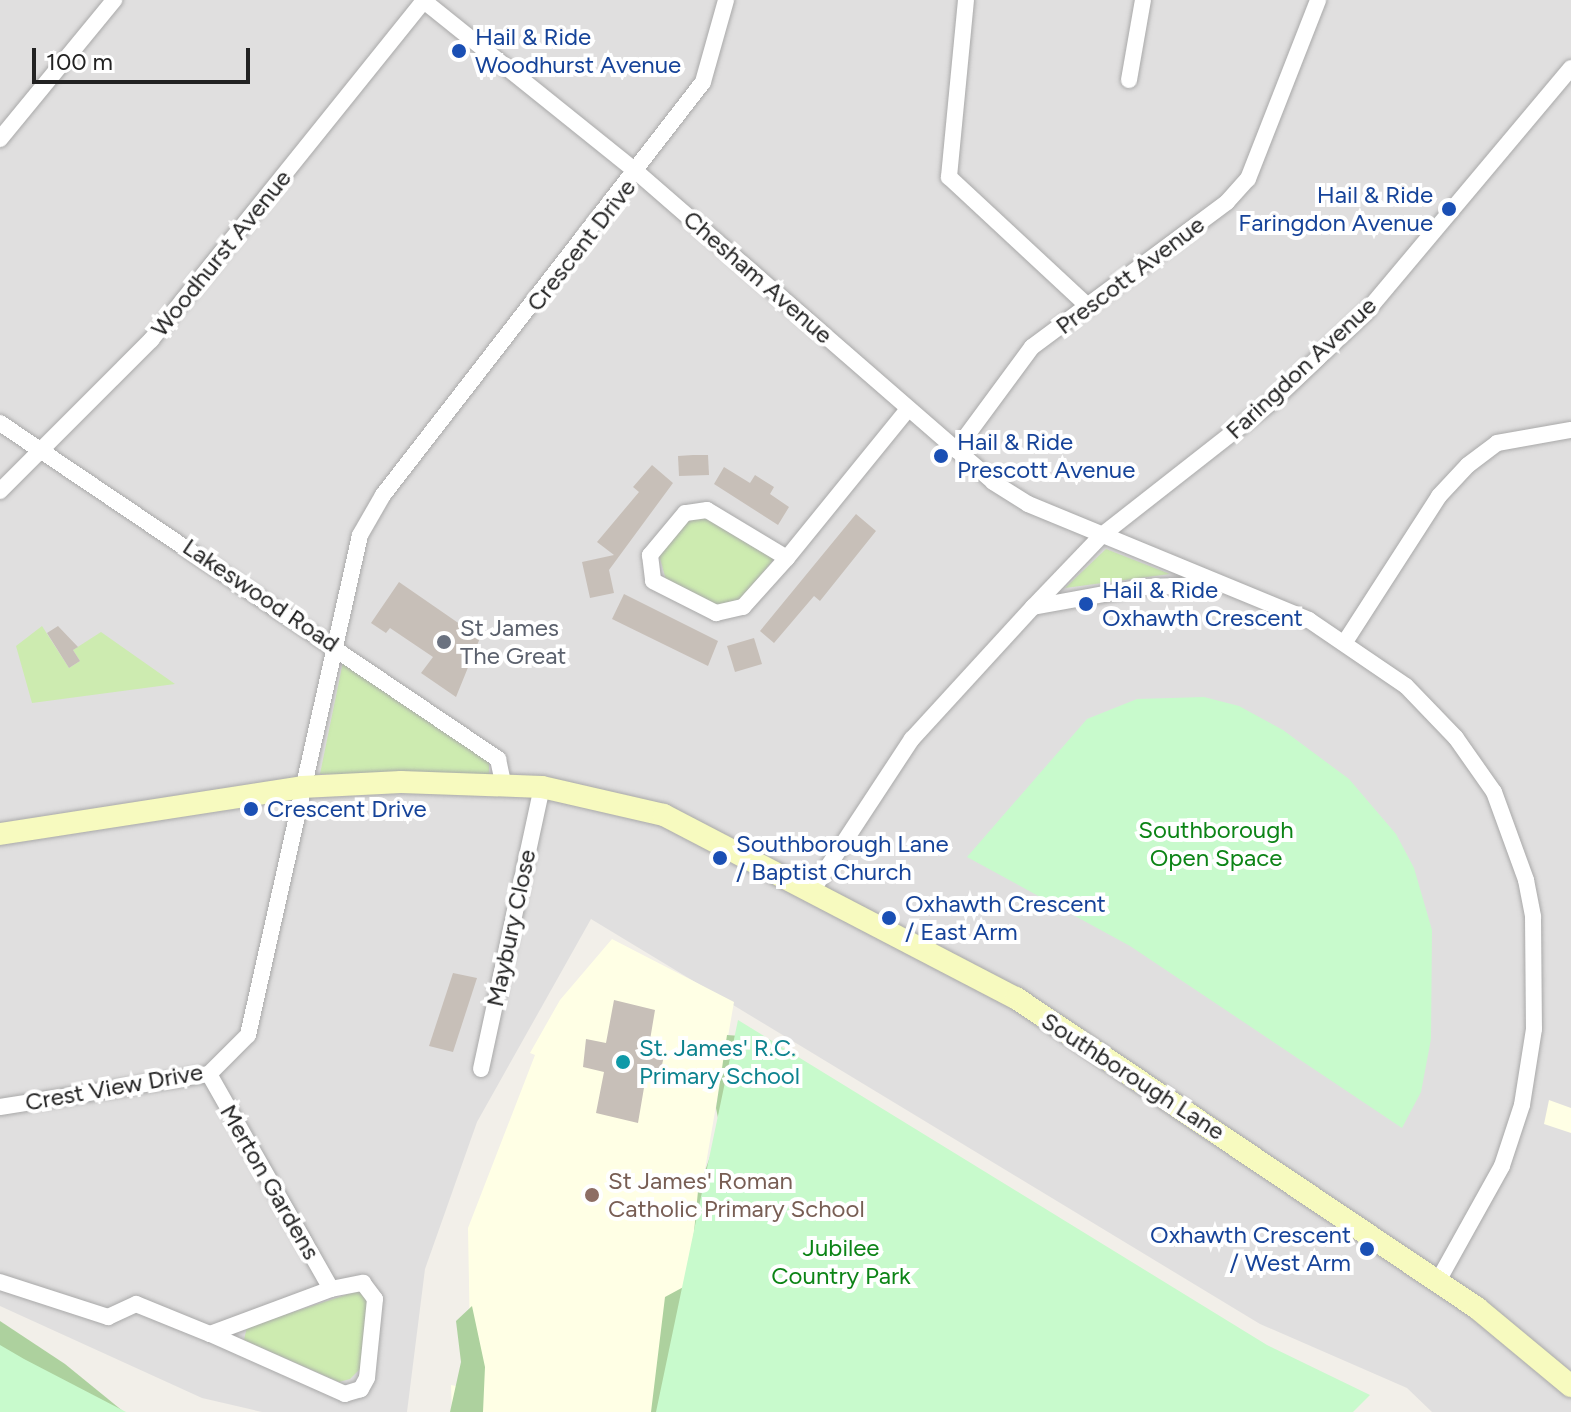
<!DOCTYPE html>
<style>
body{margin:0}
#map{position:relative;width:1571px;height:1412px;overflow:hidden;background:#f2efe9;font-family:Figtree,sans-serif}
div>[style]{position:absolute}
.residential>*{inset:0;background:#e0dfdf}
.education>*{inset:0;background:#ffffe5}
.grass>*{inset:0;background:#cdebb0}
.forest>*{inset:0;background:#add19e}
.park>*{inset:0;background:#c8facc}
.building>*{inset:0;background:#c7bfb8}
.roads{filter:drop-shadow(0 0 2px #a9a9a9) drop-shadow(0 0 2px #a9a9a9)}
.street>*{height:16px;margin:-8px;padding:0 8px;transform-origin:8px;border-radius:8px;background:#fff}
.secondary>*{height:22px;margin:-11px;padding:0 11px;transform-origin:11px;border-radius:11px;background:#f7fabf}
.dots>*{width:22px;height:22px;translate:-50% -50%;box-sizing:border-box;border:4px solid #fff;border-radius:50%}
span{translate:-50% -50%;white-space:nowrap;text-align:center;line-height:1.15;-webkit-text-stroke:8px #fff;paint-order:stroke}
.transit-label{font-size:24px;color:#164399}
.left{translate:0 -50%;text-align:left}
.right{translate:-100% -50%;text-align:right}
.street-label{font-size:24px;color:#222}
.worship-label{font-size:24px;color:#5b616d}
.park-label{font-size:24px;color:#0c8416}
.culture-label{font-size:24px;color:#0d838f}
.education-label{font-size:24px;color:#785e54}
.scale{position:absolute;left:32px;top:48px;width:218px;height:36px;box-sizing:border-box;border:4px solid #222;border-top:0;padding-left:10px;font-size:24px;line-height:28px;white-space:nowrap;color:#222;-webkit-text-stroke:6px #fff;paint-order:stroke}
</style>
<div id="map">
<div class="residential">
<div style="clip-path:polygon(0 0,1571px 0,1571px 1412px,1432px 1412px,1407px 1388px,1260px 1324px,591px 919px,477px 1122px,425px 1269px,407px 1412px,262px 1412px,202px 1398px,0 1306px)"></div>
</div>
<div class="education">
<div style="clip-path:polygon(612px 939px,734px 1002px,663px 1412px,452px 1412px,451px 1385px,461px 1387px,470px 1339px,468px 1228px,535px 1055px,530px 1053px,560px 1000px)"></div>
<div style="clip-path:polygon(1549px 1100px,1571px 1108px,1571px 1133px,1544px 1124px)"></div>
</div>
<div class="grass">
<div style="clip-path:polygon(690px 518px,709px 518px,774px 559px,740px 600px,716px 605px,666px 580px,659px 555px)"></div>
<div style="clip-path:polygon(1106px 549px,1170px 574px,1065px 588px)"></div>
<div style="clip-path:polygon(42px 626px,69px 668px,80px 661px,73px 650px,101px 632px,175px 684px,32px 703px,16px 646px)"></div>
<div style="clip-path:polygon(344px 657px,489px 761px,489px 775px,320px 774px)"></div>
<div style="clip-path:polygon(361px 1290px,370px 1298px,362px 1367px,350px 1379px,339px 1382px,244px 1340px,247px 1327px)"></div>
</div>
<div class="forest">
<div style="clip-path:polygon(727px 1035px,740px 1036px,671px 1412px,651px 1412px,665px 1297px,689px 1284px,698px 1191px,720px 1128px,716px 1108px)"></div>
<div style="clip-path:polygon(472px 1306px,485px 1367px,483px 1412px,450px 1412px,461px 1362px,456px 1321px)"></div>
<div style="clip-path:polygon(0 1321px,65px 1364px,124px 1412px,0 1412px)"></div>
</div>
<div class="park">
<div style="clip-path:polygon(1204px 697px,1239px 706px,1283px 730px,1349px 779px,1396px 834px,1414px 868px,1432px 930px,1431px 1039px,1421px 1092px,1402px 1128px,1130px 946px,967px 857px,1087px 719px,1137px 699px)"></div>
<div style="clip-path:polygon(738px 1020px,1267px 1345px,1370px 1395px,1353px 1412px,656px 1412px)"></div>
<div style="clip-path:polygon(0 1345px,24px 1359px,126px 1412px,0 1412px)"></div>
</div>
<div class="building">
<div style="clip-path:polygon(693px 455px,708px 455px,709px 475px,679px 476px,678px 456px)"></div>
<div style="clip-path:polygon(652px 465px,673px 483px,609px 570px,614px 593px,590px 598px,582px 562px,614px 555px,597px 542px,639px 492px,633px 487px)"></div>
<div style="clip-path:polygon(724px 467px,750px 483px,755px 475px,774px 487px,770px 494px,789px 507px,778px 525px,714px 484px)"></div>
<div style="clip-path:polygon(856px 514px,876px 531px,820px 601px,814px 596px,774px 643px,760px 631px)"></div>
<div style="clip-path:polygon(399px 582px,480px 638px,456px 697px,421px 673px,433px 657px,390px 628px,386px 633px,371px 623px)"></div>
<div style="clip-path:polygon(624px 594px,718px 641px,708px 666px,612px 619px)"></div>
<div style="clip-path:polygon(58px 626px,78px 647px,73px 650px,80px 661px,69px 668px,47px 633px)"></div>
<div style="clip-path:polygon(754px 638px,762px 664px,735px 672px,727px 646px)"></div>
<div style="clip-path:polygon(453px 973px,477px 978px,453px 1052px,429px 1046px)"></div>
<div style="clip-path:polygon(614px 1000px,655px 1010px,648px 1052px,664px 1056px,659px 1078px,646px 1076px,638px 1123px,596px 1113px,604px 1072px,583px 1067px,586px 1039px,606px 1043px)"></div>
</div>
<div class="roads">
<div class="street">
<div style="left:966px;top:0;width:178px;rotate:95.5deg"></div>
<div style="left:949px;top:177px;width:190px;rotate:42.9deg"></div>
<div style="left:424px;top:1px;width:275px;rotate:38.8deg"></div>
<div style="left:638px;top:173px;width:471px;rotate:41deg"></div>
<div style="left:993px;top:482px;width:41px;rotate:32.2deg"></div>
<div style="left:1028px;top:504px;width:304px;rotate:22.4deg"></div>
<div style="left:1309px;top:620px;width:117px;rotate:34.2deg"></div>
<div style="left:1406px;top:686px;width:72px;rotate:46.1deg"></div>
<div style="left:1456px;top:738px;width:66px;rotate:54.9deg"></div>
<div style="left:1494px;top:792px;width:94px;rotate:70deg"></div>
<div style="left:1526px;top:880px;width:38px;rotate:79deg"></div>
<div style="left:1533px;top:917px;width:112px;rotate:89.5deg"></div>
<div style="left:1534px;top:1029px;width:77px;rotate:99deg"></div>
<div style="left:1522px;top:1105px;width:64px;rotate:108.2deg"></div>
<div style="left:1502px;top:1166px;width:132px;rotate:119.1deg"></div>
<div style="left:1129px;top:80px;width:81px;rotate:-80.1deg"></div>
<div style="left:0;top:139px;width:180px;rotate:-50.6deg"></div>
<div style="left:0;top:423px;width:601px;rotate:34.01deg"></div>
<div style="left:498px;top:759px;width:25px;rotate:78deg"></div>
<div style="left:956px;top:450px;width:128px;rotate:-53.6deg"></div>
<div style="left:1032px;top:347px;width:243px;rotate:-36.6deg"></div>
<div style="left:1227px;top:202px;width:31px;rotate:-48deg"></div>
<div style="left:1248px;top:179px;width:192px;rotate:-68.6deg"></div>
<div style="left:0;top:491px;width:214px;rotate:-45deg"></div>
<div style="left:151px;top:340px;width:436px;rotate:-51.2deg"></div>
<div style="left:787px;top:558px;width:93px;rotate:-149deg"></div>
<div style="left:707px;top:510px;width:22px;rotate:172deg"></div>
<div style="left:685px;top:513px;width:55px;rotate:129.8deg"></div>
<div style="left:650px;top:555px;width:26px;rotate:83deg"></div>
<div style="left:653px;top:581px;width:71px;rotate:26.9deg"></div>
<div style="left:716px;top:613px;width:28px;rotate:-13deg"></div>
<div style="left:743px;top:607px;width:66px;rotate:-48.1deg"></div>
<div style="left:787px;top:558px;width:192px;rotate:-50.9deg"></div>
<div style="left:1033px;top:607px;width:112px;rotate:-10.3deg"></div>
<div style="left:1143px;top:587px;width:73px;rotate:-1.6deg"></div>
<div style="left:1345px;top:642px;width:174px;rotate:-57.2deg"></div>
<div style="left:1439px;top:496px;width:42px;rotate:-46.9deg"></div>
<div style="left:1468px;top:465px;width:36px;rotate:-37deg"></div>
<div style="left:1497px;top:443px;width:75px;rotate:-10deg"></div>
<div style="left:812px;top:891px;width:182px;rotate:-56.7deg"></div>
<div style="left:912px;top:739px;width:179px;rotate:-47.5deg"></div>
<div style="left:1033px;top:607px;width:100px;rotate:-46.2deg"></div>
<div style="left:1102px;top:535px;width:219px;rotate:-38.1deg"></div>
<div style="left:1274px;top:400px;width:129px;rotate:-43.7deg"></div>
<div style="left:1367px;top:311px;width:317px;rotate:-50deg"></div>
<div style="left:481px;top:1069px;width:289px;rotate:-77.8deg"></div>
<div style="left:209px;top:1074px;width:247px;rotate:60.4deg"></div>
<div style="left:331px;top:1289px;width:33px;rotate:-11deg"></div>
<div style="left:363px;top:1283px;width:20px;rotate:53deg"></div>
<div style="left:375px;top:1299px;width:79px;rotate:95.8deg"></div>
<div style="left:367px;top:1378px;width:13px;rotate:119deg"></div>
<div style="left:361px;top:1389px;width:17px;rotate:163deg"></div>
<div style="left:345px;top:1394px;width:148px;rotate:-156deg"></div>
<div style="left:0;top:1107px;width:212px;rotate:-9deg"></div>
<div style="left:209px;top:1074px;width:55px;rotate:-45deg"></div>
<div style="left:248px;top:1035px;width:512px;rotate:-77.37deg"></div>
<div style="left:360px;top:535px;width:46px;rotate:-60.1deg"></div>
<div style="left:383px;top:495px;width:522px;rotate:-52.23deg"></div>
<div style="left:703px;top:82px;width:85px;rotate:-74.3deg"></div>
<div style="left:0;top:1282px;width:114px;rotate:18deg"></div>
<div style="left:108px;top:1317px;width:31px;rotate:-25deg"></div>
<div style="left:136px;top:1304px;width:80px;rotate:22.1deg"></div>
<div style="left:210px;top:1334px;width:129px;rotate:-20.4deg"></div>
</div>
<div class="secondary">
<div style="left:0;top:834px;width:306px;rotate:-8.8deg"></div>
<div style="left:302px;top:787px;width:99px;rotate:-2.9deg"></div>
<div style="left:401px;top:782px;width:141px;rotate:2deg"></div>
<div style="left:542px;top:787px;width:125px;rotate:12.9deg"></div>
<div style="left:664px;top:815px;width:397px;rotate:27.5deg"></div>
<div style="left:1016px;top:998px;width:556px;rotate:33.92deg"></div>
<div style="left:1477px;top:1308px;width:122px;rotate:39.7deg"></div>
</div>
</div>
<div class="dots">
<div style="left:459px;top:51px;background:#1a4fb4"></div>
<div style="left:1449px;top:209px;background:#1a4fb4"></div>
<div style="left:941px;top:456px;background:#1a4fb4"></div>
<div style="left:1086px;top:604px;background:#1a4fb4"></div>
<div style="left:444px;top:642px;background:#6b7280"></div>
<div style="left:251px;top:809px;background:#1a4fb4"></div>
<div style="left:720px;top:858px;background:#1a4fb4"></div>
<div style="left:889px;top:918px;background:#1a4fb4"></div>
<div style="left:623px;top:1062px;background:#0f9aa8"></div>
<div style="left:592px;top:1195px;background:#8d6e63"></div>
<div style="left:1367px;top:1249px;background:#1a4fb4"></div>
</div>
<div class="transit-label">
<span class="left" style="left:475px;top:51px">Hail &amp; Ride<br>Woodhurst Avenue</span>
<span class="right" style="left:1433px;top:209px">Hail &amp; Ride<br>Faringdon Avenue</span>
<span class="left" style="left:957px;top:456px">Hail &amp; Ride<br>Prescott Avenue</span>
<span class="left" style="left:1102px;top:604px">Hail &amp; Ride<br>Oxhawth Crescent</span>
<span class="left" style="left:267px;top:809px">Crescent Drive</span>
<span class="left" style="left:736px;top:858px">Southborough Lane<br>/ Baptist Church</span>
<span class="left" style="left:905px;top:918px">Oxhawth Crescent<br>/ East Arm</span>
<span class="right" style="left:1351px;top:1249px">Oxhawth Crescent<br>/ West Arm</span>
</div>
<div class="street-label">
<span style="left:581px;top:245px;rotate:-52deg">Crescent Drive</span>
<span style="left:221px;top:253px;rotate:-51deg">Woodhurst Avenue</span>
<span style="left:1130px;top:275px;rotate:-37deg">Prescott Avenue</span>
<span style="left:758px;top:277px;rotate:41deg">Chesham Avenue</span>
<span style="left:1301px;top:368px;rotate:-43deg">Faringdon Avenue</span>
<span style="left:261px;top:595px;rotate:34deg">Lakeswood Road</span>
<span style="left:511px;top:928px;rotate:-78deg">Maybury Close</span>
<span style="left:1133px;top:1076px;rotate:33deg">Southborough Lane</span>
<span style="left:114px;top:1087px;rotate:-10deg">Crest View Drive</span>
<span style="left:270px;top:1182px;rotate:60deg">Merton Gardens</span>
</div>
<div class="worship-label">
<span class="left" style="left:460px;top:642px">St James<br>The Great</span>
</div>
<div class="park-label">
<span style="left:1216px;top:844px">Southborough<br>Open Space</span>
<span style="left:841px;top:1262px">Jubilee<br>Country Park</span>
</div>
<div class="culture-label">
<span class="left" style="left:639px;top:1062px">St. James' R.C.<br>Primary School</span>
</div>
<div class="education-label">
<span class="left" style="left:608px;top:1195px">St James' Roman<br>Catholic Primary School</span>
</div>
<div class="scale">100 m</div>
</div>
